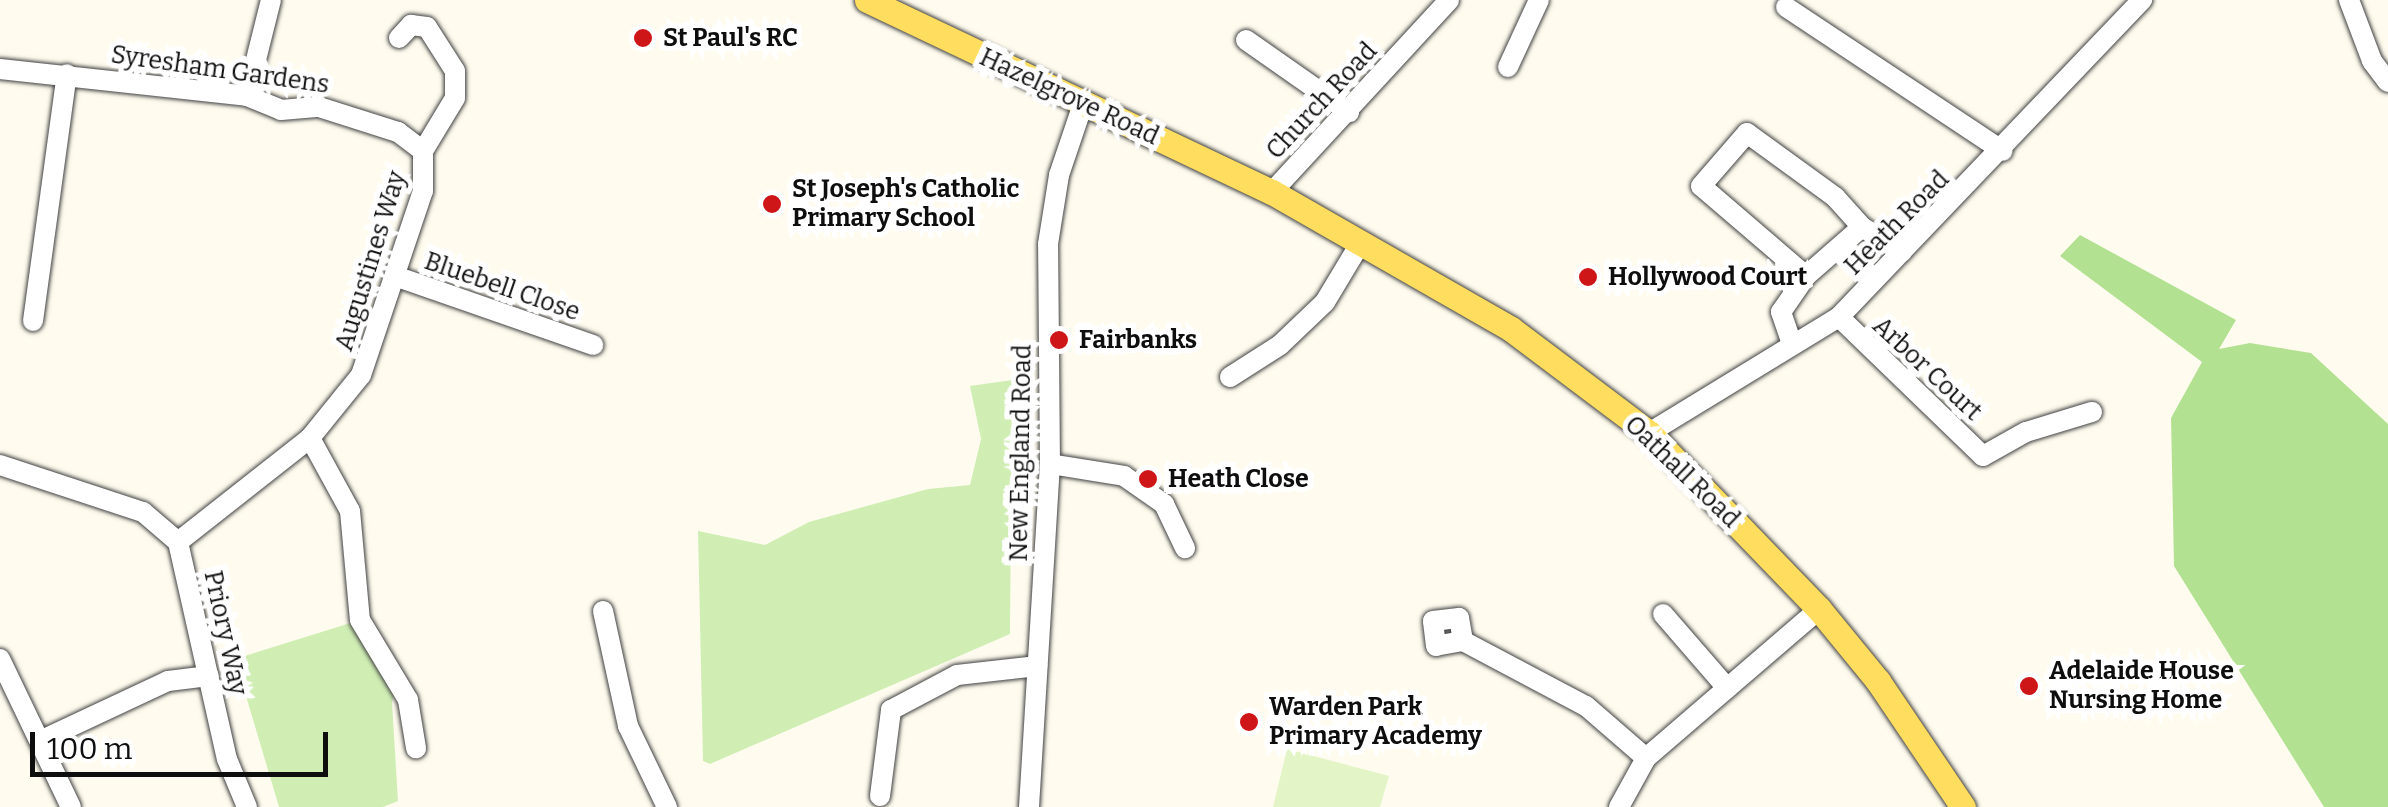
<!DOCTYPE html>
<style>
body{margin:0}
#map{position:relative;width:2388px;height:807px;overflow:hidden;background:#fffcef;font-family:Bitter,serif}
div>[style]{position:absolute}
.green>*{inset:0;background:#d0eeb4}
.forest>*{inset:0;background:#b3e192}
.pitch>*{inset:0;background:#e3f4c7}
.roads{filter:drop-shadow(0 0 2px #414141) drop-shadow(0 0 2px #414141)}
.minor>*{height:20px;margin:-10px;padding:0 10px;transform-origin:10px;border-radius:10px;background:#fff}
.major>*{height:25px;margin:-12.5px;padding:0 12.5px;transform-origin:12.5px;border-radius:12.5px;background:#ffdd5f}
.dots>*{width:28px;height:28px;translate:-50% -50%;box-sizing:border-box;border:5px solid #fff;border-radius:50%}
span{translate:-50% -50%;white-space:nowrap;text-align:center;line-height:1.15;-webkit-text-stroke:10px #fff;paint-order:stroke}
.poi-label{font-size:25px;color:#0e0e0e;font-weight:700}
.left{translate:0 -50%;text-align:left}
.street-label{font-size:25px;color:#0e0e0e}
.scale{position:absolute;left:30px;top:732px;width:298px;height:45px;box-sizing:border-box;border:5px solid #0e0e0e;border-top:0;padding-left:12px;font-size:30px;line-height:35px;white-space:nowrap;color:#0e0e0e;-webkit-text-stroke:8px #fff;paint-order:stroke}
</style>
<div id="map">
<div class="green">
<div style="clip-path:polygon(1012px 380px,1010px 634px,710px 764px,703px 761px,698px 531px,765px 545px,809px 522px,928px 489px,970px 485px,981px 439px,970px 386px)"></div>
<div style="clip-path:polygon(360px 620px,399px 681px,392px 702px,398px 801px,383px 807px,279px 807px,235px 659px)"></div>
</div>
<div class="forest">
<div style="clip-path:polygon(2080px 235px,2236px 320px,2219px 349px,2250px 343px,2311px 353px,2388px 424px,2388px 807px,2324px 807px,2174px 566px,2171px 418px,2202px 362px,2060px 256px)"></div>
</div>
<div class="pitch">
<div style="clip-path:polygon(1287px 749px,1389px 776px,1380px 807px,1273px 807px)"></div>
</div>
<div class="roads">
<div class="minor">
<div style="left:2349px;top:0;width:65px;rotate:69.3deg"></div>
<div style="left:2372px;top:61px;width:26px;rotate:53deg"></div>
<div style="left:1786px;top:7px;width:260px;rotate:33.6deg"></div>
<div style="left:399px;top:38px;width:18px;rotate:-47deg"></div>
<div style="left:411px;top:25px;width:16px;rotate:7deg"></div>
<div style="left:427px;top:27px;width:52px;rotate:57.5deg"></div>
<div style="left:455px;top:71px;width:27px;rotate:90deg"></div>
<div style="left:455px;top:98px;width:62px;rotate:121.1deg"></div>
<div style="left:1246px;top:40px;width:126px;rotate:35deg"></div>
<div style="left:1508px;top:67px;width:74px;rotate:-65.2deg"></div>
<div style="left:0;top:69px;width:248px;rotate:6.2deg"></div>
<div style="left:247px;top:96px;width:37px;rotate:22deg"></div>
<div style="left:281px;top:110px;width:38px;rotate:-5deg"></div>
<div style="left:319px;top:107px;width:83px;rotate:17.6deg"></div>
<div style="left:398px;top:132px;width:31px;rotate:37deg"></div>
<div style="left:247px;top:96px;width:99px;rotate:-76deg"></div>
<div style="left:1272px;top:192px;width:261px;rotate:-47.3deg"></div>
<div style="left:395px;top:276px;width:210px;rotate:19.2deg"></div>
<div style="left:1806px;top:276px;width:138px;rotate:-139.4deg"></div>
<div style="left:1701px;top:186px;width:70px;rotate:-49deg"></div>
<div style="left:1747px;top:133px;width:109px;rotate:36deg"></div>
<div style="left:1835px;top:197px;width:40px;rotate:48deg"></div>
<div style="left:1839px;top:317px;width:200px;rotate:44deg"></div>
<div style="left:1983px;top:456px;width:49px;rotate:-29.2deg"></div>
<div style="left:2026px;top:432px;width:69px;rotate:-16.9deg"></div>
<div style="left:33px;top:321px;width:249px;rotate:-82.2deg"></div>
<div style="left:1792px;top:344px;width:34px;rotate:-109deg"></div>
<div style="left:1781px;top:312px;width:44px;rotate:-55.2deg"></div>
<div style="left:1806px;top:276px;width:74px;rotate:-41.2deg"></div>
<div style="left:1862px;top:227px;width:47px;rotate:32deg"></div>
<div style="left:1230px;top:377px;width:59px;rotate:-32.6deg"></div>
<div style="left:1280px;top:345px;width:62px;rotate:-43.7deg"></div>
<div style="left:1325px;top:302px;width:70px;rotate:-59deg"></div>
<div style="left:1649px;top:433px;width:223px;rotate:-31.4deg"></div>
<div style="left:1839px;top:317px;width:439px;rotate:-46.3deg"></div>
<div style="left:310px;top:438px;width:83px;rotate:61.3deg"></div>
<div style="left:350px;top:511px;width:109px;rotate:84.8deg"></div>
<div style="left:360px;top:620px;width:93px;rotate:59deg"></div>
<div style="left:408px;top:700px;width:49px;rotate:80.5deg"></div>
<div style="left:1050px;top:464px;width:75px;rotate:9.2deg"></div>
<div style="left:1124px;top:476px;width:49px;rotate:35deg"></div>
<div style="left:1164px;top:504px;width:49px;rotate:64.5deg"></div>
<div style="left:0;top:465px;width:151px;rotate:18.2deg"></div>
<div style="left:143px;top:512px;width:46px;rotate:40.6deg"></div>
<div style="left:178px;top:542px;width:222px;rotate:77.3deg"></div>
<div style="left:227px;top:759px;width:52px;rotate:67.4deg"></div>
<div style="left:178px;top:542px;width:168px;rotate:-38.2deg"></div>
<div style="left:310px;top:438px;width:81px;rotate:-51deg"></div>
<div style="left:361px;top:375px;width:194px;rotate:-71.4deg"></div>
<div style="left:423px;top:191px;width:40px;rotate:-90deg"></div>
<div style="left:603px;top:611px;width:118px;rotate:77.7deg"></div>
<div style="left:628px;top:726px;width:90px;rotate:64.3deg"></div>
<div style="left:1663px;top:614px;width:98px;rotate:49.1deg"></div>
<div style="left:1459px;top:618px;width:23px;rotate:80deg"></div>
<div style="left:1463px;top:641px;width:27px;rotate:170deg"></div>
<div style="left:1436px;top:646px;width:25px;rotate:-97deg"></div>
<div style="left:1433px;top:621px;width:26px;rotate:-7deg"></div>
<div style="left:1463px;top:641px;width:139px;rotate:27.9deg"></div>
<div style="left:1586px;top:706px;width:79px;rotate:40.9deg"></div>
<div style="left:0;top:659px;width:164px;rotate:64.4deg"></div>
<div style="left:42px;top:740px;width:139px;rotate:-25.1deg"></div>
<div style="left:168px;top:681px;width:41px;rotate:-7deg"></div>
<div style="left:880px;top:796px;width:87px;rotate:-82.7deg"></div>
<div style="left:891px;top:710px;width:75px;rotate:-27.9deg"></div>
<div style="left:957px;top:675px;width:81px;rotate:-6.4deg"></div>
<div style="left:1029px;top:807px;width:344px;rotate:-86.5deg"></div>
<div style="left:1050px;top:464px;width:220px;rotate:-90.5deg"></div>
<div style="left:1048px;top:244px;width:70px;rotate:-80.9deg"></div>
<div style="left:1059px;top:175px;width:75px;rotate:-71.3deg"></div>
<div style="left:1619px;top:807px;width:56px;rotate:-61.1deg"></div>
<div style="left:1646px;top:758px;width:228px;rotate:-40.7deg"></div>
</div>
<div class="major">
<div style="left:867px;top:0;width:448px;rotate:25.4deg"></div>
<div style="left:1272px;top:192px;width:275px;rotate:29.8deg"></div>
<div style="left:1511px;top:329px;width:173px;rotate:37deg"></div>
<div style="left:1649px;top:433px;width:245px;rotate:46deg"></div>
<div style="left:1819px;top:609px;width:93px;rotate:50.7deg"></div>
<div style="left:1878px;top:681px;width:152px;rotate:56deg"></div>
</div>
</div>
<div class="dots">
<div style="left:643px;top:38px;background:#ce1619"></div>
<div style="left:772px;top:204px;background:#ce1619"></div>
<div style="left:1588px;top:277px;background:#ce1619"></div>
<div style="left:1059px;top:340px;background:#ce1619"></div>
<div style="left:1148px;top:479px;background:#ce1619"></div>
<div style="left:2029px;top:686px;background:#ce1619"></div>
<div style="left:1249px;top:722px;background:#ce1619"></div>
</div>
<div class="poi-label">
<span class="left" style="left:663px;top:38px">St Paul's RC</span>
<span class="left" style="left:792px;top:204px">St Joseph's Catholic<br>Primary School</span>
<span class="left" style="left:1608px;top:277px">Hollywood Court</span>
<span class="left" style="left:1079px;top:340px">Fairbanks</span>
<span class="left" style="left:1168px;top:479px">Heath Close</span>
<span class="left" style="left:2049px;top:686px">Adelaide House<br>Nursing Home</span>
<span class="left" style="left:1269px;top:722px">Warden Park<br>Primary Academy</span>
</div>
<div class="street-label">
<span style="left:220px;top:70px;rotate:8deg">Syresham Gardens</span>
<span style="left:1069px;top:97px;rotate:25deg">Hazelgrove Road</span>
<span style="left:1322px;top:101px;rotate:-47deg">Church Road</span>
<span style="left:1897px;top:223px;rotate:-45deg">Heath Road</span>
<span style="left:371px;top:261px;rotate:-73deg">Augustines Way</span>
<span style="left:502px;top:287px;rotate:19deg">Bluebell Close</span>
<span style="left:1927px;top:369px;rotate:43deg">Arbor Court</span>
<span style="left:1021px;top:453px;rotate:-89deg">New England Road</span>
<span style="left:1682px;top:472px;rotate:44deg">Oathall Road</span>
<span style="left:225px;top:633px;rotate:78deg">Priory Way</span>
</div>
<div class="scale">100 m</div>
</div>
